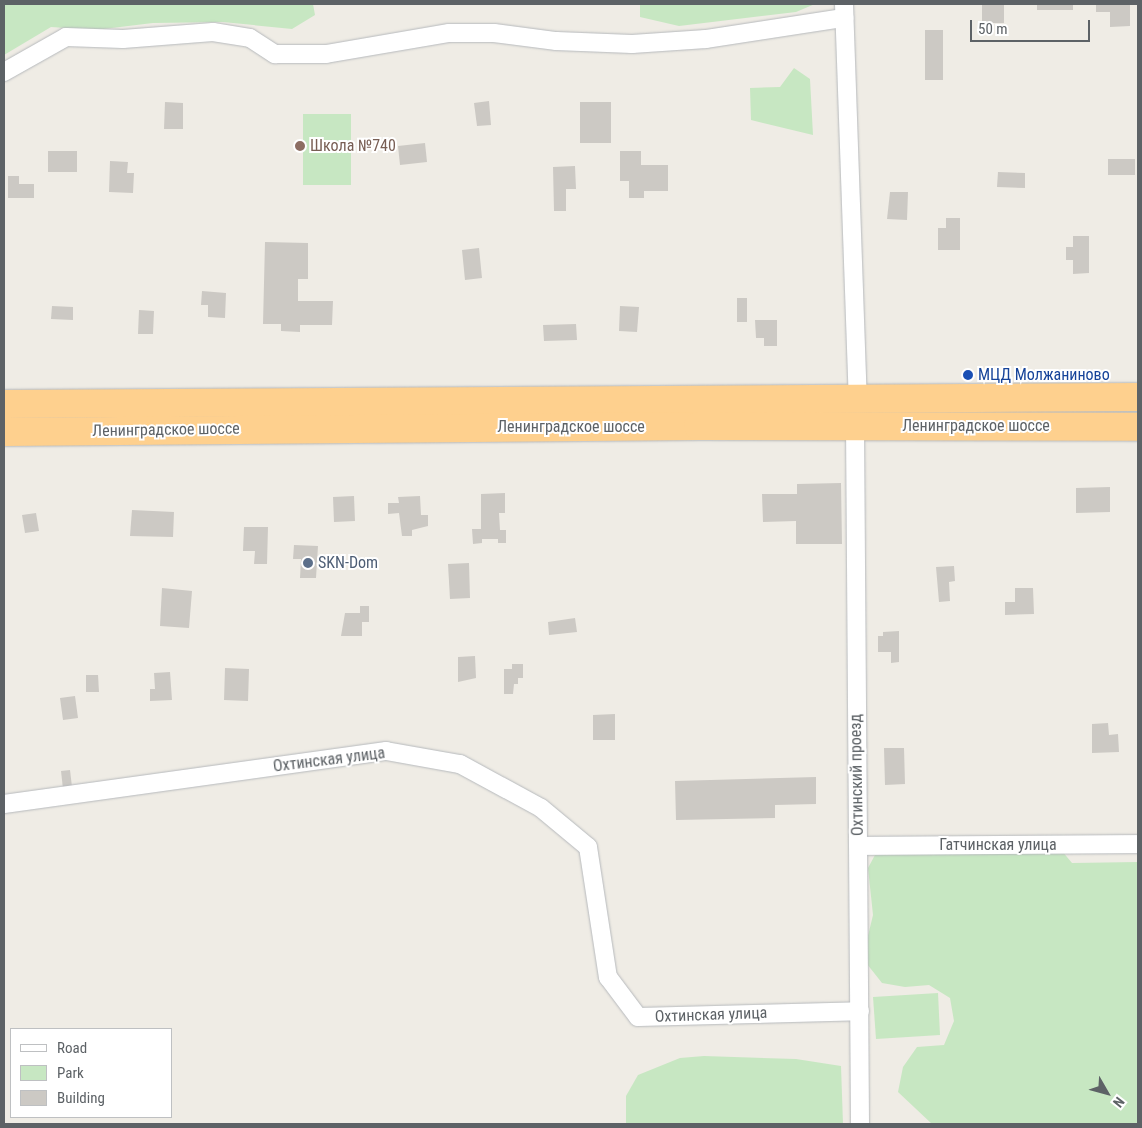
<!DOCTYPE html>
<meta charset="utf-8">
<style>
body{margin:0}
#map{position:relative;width:1142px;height:1128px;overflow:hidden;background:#efece5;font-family:"Roboto Condensed",sans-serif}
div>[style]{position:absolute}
.green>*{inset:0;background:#c7e7c2}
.building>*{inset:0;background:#ccc9c4}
.roads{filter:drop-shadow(0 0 1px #b6b9bc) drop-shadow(0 0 1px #b6b9bc)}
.street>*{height:18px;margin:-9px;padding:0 9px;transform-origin:9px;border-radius:9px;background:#fff}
.highway>*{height:28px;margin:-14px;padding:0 14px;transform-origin:14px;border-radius:14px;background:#fed08e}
.dots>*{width:14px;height:14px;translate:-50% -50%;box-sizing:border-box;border:2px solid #fff;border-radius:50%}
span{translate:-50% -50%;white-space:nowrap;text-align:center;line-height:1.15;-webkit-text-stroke:4px #fff;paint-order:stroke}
.education-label{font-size:16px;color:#785e54}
.left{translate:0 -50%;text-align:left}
.transit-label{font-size:16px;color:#164399}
.street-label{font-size:16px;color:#5d6266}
.service-label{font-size:16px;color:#4e5e75}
.frame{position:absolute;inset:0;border:5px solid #5d6266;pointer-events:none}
.legend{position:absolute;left:10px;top:1028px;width:162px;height:90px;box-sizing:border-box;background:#fff;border:1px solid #bec0c2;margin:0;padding:6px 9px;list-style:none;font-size:15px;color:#5d6266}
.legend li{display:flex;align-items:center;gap:10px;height:25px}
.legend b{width:25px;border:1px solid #bec0c2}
.north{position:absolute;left:1082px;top:1068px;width:50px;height:50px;-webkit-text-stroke:4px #fff;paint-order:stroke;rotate:128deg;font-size:14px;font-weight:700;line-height:20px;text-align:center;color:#5d6266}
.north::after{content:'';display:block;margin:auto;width:18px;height:22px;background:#5d6266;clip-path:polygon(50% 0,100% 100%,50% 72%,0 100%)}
.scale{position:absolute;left:970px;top:20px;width:120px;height:22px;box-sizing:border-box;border:2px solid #5d6266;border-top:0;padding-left:6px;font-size:15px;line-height:18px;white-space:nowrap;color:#5d6266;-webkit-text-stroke:4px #fff;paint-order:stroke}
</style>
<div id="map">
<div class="green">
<div style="clip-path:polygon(4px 4px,313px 4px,315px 15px,292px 29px,223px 22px,153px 23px,95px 30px,51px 27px,4px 55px)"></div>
<div style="clip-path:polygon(640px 4px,815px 4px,796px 12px,679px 26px,640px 17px)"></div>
<div style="clip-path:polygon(794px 68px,810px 79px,813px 135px,751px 120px,750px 88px,780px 87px)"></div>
<div style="clip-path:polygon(303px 114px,351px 114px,351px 185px,303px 185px)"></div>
<div style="clip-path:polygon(1062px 851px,1072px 863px,1138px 862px,1138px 1124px,932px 1124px,898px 1092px,903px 1067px,917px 1047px,944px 1045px,954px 1021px,950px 998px,929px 985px,905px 987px,882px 983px,867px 964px,867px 940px,873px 915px,868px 868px,875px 855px)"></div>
<div style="clip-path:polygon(938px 993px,940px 1035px,876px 1039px,873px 997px)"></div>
<div style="clip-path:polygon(704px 1056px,796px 1059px,841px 1066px,843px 1124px,626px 1124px,626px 1096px,638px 1075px,680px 1058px)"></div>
</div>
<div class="building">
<div style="clip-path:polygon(982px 4px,1004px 4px,1004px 23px,982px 23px)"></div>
<div style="clip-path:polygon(1037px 4px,1073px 4px,1073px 10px,1037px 10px)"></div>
<div style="clip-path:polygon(1096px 4px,1130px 4px,1130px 26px,1110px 27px,1110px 12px,1096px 12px)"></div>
<div style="clip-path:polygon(925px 30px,943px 30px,943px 80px,925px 80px)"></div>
<div style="clip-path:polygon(489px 101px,491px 125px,477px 126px,474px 103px)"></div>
<div style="clip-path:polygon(165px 102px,183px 103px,183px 129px,164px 129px)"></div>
<div style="clip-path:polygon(580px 102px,611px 102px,611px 143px,580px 143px)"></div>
<div style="clip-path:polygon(425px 143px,427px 162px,400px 165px,398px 146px)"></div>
<div style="clip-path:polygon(48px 151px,77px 151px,77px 172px,48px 172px)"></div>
<div style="clip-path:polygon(620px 151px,641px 151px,641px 165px,668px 165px,668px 191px,644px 191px,644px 198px,629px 198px,629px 181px,620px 181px)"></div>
<div style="clip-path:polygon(1108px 159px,1135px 159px,1135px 175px,1108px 175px)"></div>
<div style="clip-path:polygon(110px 161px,128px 162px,127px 173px,134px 173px,133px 193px,109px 192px)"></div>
<div style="clip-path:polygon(575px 166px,576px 189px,566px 189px,566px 211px,554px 211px,553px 167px)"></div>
<div style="clip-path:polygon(998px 172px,1025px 173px,1025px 188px,997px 187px)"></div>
<div style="clip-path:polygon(8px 176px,19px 176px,19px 184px,34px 184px,34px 198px,8px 198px)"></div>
<div style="clip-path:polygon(890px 192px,908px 192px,907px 220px,887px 219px)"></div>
<div style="clip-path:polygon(946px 218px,960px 218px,960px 250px,938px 250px,938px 228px,946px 228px)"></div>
<div style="clip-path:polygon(1073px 236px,1089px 236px,1089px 273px,1073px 274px,1073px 260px,1066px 260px,1066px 247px,1073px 247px)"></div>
<div style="clip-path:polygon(265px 242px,308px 243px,308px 279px,298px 279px,298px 301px,333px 301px,332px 325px,300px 325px,300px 332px,281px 331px,281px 324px,263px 324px)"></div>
<div style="clip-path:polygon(479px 248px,482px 278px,465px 280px,462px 250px)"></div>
<div style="clip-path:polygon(202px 291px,226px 293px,225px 318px,208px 317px,208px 305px,201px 305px)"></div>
<div style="clip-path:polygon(737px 298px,747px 298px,747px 322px,737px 322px)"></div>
<div style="clip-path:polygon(52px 306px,73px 307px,73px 320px,51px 319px)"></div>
<div style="clip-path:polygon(620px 306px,639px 307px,637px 332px,619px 331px)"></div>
<div style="clip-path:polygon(139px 310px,154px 311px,153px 334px,138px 334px)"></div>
<div style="clip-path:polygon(755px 320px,777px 320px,777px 346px,764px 346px,764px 338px,756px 338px)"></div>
<div style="clip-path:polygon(576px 324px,577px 340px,544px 341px,543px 325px)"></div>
<div style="clip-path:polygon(841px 483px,842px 544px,796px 544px,796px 521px,763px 522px,762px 494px,797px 494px,797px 484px)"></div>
<div style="clip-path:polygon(1110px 487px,1110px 512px,1076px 513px,1076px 488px)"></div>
<div style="clip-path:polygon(505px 493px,505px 513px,499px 513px,500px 530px,506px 530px,506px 543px,498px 543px,498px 539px,482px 539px,482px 543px,473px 544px,472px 529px,481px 529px,481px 494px)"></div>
<div style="clip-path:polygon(354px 496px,355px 521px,334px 522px,333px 497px)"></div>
<div style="clip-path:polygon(420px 496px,421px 515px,428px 515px,428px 526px,412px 530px,412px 536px,402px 536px,399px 513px,388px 514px,388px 503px,399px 503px,398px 497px)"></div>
<div style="clip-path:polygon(132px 510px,174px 512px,173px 537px,130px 536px)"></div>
<div style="clip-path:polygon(36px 513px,39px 531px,25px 533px,22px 515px)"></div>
<div style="clip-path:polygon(244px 527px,268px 527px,267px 564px,254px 564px,255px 551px,243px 551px)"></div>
<div style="clip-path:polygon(294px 545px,318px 546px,316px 578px,300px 578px,301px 559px,293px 559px)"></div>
<div style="clip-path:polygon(469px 563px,470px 598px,450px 599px,448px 564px)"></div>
<div style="clip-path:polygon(954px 566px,955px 581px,949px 582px,950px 601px,939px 602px,936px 567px)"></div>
<div style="clip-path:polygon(162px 588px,192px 591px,189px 628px,160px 626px)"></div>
<div style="clip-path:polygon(1015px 588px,1033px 588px,1034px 614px,1005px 615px,1005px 602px,1015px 602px)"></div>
<div style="clip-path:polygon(360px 606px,369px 606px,369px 622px,362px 622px,362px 636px,341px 636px,345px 613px,360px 613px)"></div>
<div style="clip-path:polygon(575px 618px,577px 632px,549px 635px,548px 622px)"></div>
<div style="clip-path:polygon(899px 631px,899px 662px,891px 663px,891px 652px,878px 652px,878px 636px,883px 636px,883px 632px)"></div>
<div style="clip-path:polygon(475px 656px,476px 678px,458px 682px,458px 657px)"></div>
<div style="clip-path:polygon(512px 664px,523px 664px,523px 678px,518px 678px,518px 684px,514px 684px,513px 694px,504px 694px,504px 669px,512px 669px)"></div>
<div style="clip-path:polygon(225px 668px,249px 669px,248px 701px,224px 700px)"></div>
<div style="clip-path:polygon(170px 672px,172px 700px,150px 701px,150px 689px,155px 689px,154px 673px)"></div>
<div style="clip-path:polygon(86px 675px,98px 675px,99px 692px,86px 692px)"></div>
<div style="clip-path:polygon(75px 696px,78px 718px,63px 720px,60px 698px)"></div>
<div style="clip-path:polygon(615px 714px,615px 740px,593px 740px,593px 715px)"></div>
<div style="clip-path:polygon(1108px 723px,1109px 735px,1118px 734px,1119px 752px,1092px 753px,1092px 724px)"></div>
<div style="clip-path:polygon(884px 748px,904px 748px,905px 784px,885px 785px)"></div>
<div style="clip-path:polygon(70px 770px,72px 787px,63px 789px,61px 771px)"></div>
<div style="clip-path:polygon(816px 777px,816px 804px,775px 805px,775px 818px,676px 820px,675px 781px)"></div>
</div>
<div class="roads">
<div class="street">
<div style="left:844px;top:4px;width:393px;rotate:88deg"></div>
<div style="left:4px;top:72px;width:71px;rotate:-29.4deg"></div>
<div style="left:66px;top:37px;width:57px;rotate:2deg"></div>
<div style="left:123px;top:39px;width:90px;rotate:-4.4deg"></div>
<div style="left:213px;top:32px;width:37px;rotate:9deg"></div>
<div style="left:250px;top:38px;width:30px;rotate:33deg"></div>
<div style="left:275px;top:54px;width:51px"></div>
<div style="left:326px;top:54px;width:125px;rotate:-9.7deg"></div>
<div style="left:449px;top:33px;width:45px"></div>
<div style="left:494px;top:33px;width:63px;rotate:7.4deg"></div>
<div style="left:556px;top:41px;width:76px;rotate:2.3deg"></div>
<div style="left:632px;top:44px;width:74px;rotate:-3.9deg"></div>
<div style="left:706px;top:39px;width:140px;rotate:-8.7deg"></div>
<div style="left:855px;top:425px;width:699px;rotate:89.59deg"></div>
<div style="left:4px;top:804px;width:386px;rotate:-7.9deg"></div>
<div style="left:386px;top:751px;width:75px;rotate:10deg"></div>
<div style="left:460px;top:764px;width:92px;rotate:28.5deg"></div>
<div style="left:541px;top:808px;width:61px;rotate:39.7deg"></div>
<div style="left:588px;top:847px;width:132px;rotate:81.3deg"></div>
<div style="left:608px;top:977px;width:50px;rotate:53.1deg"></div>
<div style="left:638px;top:1017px;width:222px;rotate:-1.5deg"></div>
<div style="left:859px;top:846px;width:279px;rotate:-0.4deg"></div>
</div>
<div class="highway">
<div style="left:4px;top:404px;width:1134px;rotate:-0.35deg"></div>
<div style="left:4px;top:432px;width:694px;rotate:-0.5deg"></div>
<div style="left:698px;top:426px;width:440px;rotate:0.1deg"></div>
</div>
</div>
<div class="dots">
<div style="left:300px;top:146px;background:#8d6e63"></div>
<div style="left:968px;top:375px;background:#1a4fb4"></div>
<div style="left:308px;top:563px;background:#5c6f8a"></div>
</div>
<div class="education-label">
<span class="left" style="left:310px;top:146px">Школа №740</span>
</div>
<div class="transit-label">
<span class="left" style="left:978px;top:375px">МЦД Молжаниново</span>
</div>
<div class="street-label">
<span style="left:976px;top:426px">Ленинградское шоссе</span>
<span style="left:571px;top:427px">Ленинградское шоссе</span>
<span style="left:166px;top:430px;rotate:-1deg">Ленинградское шоссе</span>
<span style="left:329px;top:760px;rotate:-7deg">Охтинская улица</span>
<span style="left:857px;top:775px;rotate:-91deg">Охтинский проезд</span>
<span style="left:998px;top:845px">Гатчинская улица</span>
<span style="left:711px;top:1015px;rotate:-2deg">Охтинская улица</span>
</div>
<div class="service-label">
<span class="left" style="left:318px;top:563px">SKN-Dom</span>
</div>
<div class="frame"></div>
<ul class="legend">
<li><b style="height:6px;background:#fff"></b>Road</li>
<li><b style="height:14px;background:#c7e7c2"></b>Park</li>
<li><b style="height:14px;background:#ccc9c4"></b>Building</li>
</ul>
<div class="north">N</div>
<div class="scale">50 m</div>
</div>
